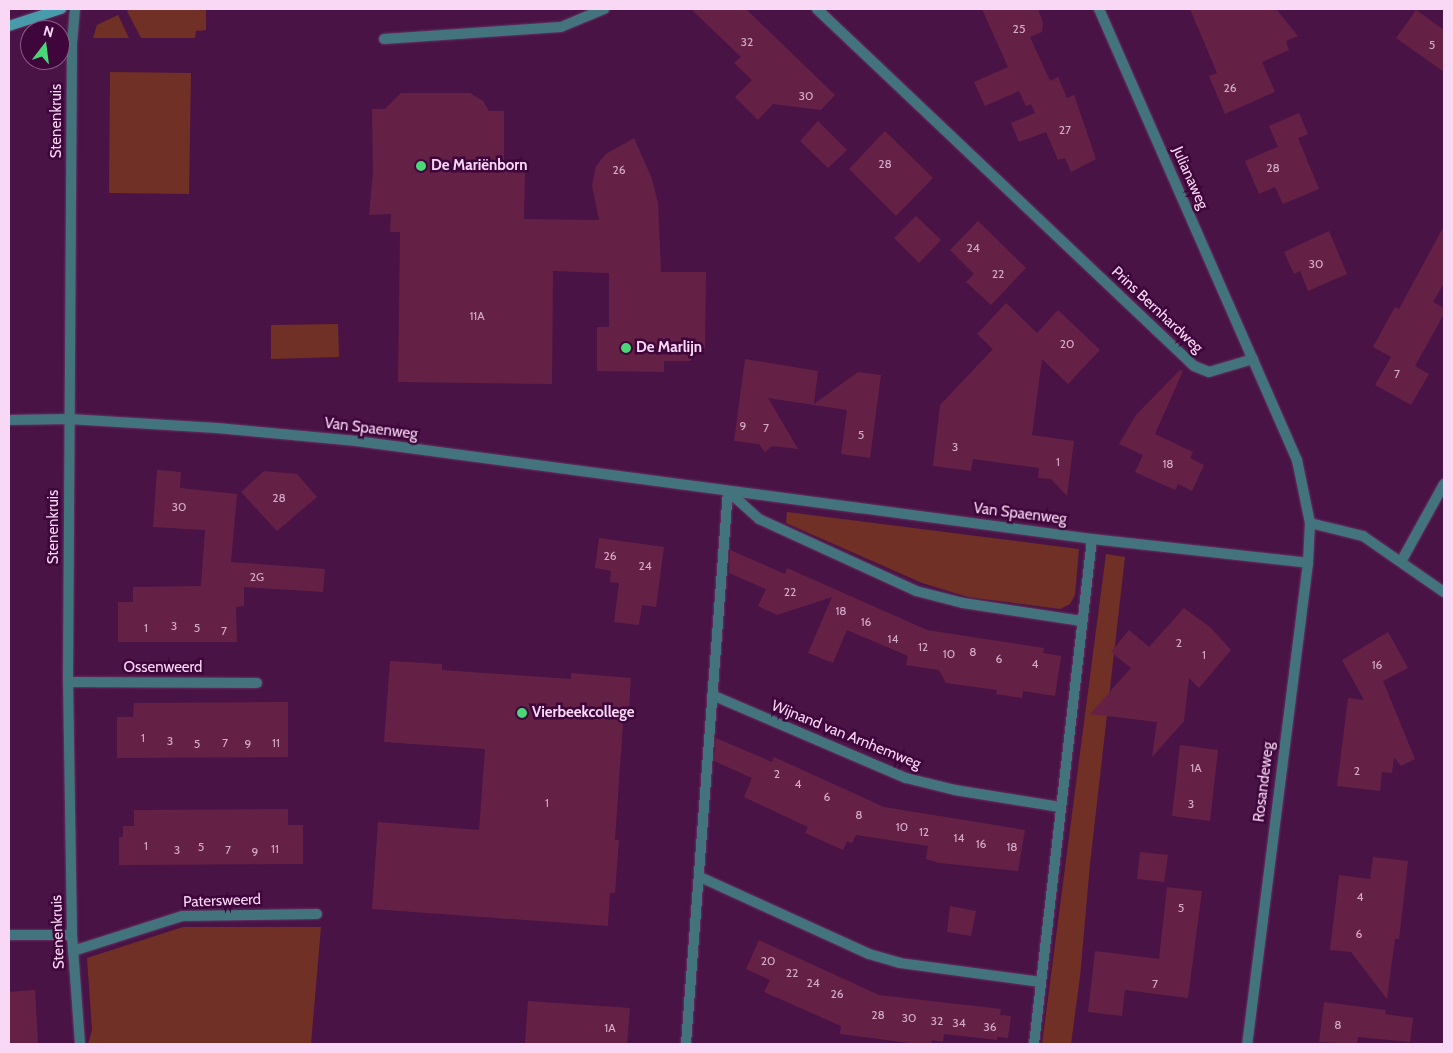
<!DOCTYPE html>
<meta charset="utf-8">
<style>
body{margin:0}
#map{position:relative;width:1453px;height:1053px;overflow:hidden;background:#491346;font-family:Cabin,sans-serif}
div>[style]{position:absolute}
.green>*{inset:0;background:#703025}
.building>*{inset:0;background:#652145}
.roads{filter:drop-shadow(0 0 1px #653362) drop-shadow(0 0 1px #653362)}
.street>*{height:10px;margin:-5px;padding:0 5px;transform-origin:5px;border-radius:5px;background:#43747d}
.secondary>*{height:10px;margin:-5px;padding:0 5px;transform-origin:5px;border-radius:5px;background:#489baa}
.dots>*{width:14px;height:14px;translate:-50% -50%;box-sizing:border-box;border:2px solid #3e063b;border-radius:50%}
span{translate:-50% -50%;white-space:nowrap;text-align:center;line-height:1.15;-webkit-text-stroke:5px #3e063b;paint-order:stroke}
.number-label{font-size:12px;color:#d4aac9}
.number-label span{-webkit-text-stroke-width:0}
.street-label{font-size:15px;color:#f9d8f5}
.poi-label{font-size:15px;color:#f9d8f5;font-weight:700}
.left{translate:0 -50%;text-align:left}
.frame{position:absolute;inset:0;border:10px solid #f9d8f5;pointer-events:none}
.north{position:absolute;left:20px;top:20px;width:50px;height:50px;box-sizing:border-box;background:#3e063b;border:1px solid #895a85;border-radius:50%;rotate:15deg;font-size:14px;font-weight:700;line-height:20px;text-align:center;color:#f9d8f5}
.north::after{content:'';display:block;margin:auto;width:18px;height:22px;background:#49d778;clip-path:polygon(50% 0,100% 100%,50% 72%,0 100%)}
</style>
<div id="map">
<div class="green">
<div style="clip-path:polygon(131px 9px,206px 9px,206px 30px,196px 31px,195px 38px,141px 38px,127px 11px)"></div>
<div style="clip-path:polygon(118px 15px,129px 38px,93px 38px,97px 25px)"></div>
<div style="clip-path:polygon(110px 72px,191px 73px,189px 194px,109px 193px)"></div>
<div style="clip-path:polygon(338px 324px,339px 357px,271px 359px,271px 325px)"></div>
<div style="clip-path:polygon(787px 512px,1079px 549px,1075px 595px,1070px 604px,1060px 609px,968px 597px,922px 583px,786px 523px)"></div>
<div style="clip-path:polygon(1106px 554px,1125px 557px,1090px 864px,1080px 977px,1071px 1044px,1042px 1044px)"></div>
<div style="clip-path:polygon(183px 927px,321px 927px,311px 1044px,88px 1044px,92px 1030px,87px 958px)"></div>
</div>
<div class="building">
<div style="clip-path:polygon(691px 9px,746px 9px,835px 95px,821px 110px,773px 104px,758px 120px,735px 97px,752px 80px,734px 63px,741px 57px)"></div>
<div style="clip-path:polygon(982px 9px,1038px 9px,1043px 23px,1042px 32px,1030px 37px,1050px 81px,1058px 77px,1067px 98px,1074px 95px,1096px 159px,1071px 172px,1065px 158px,1058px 160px,1046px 132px,1019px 142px,1011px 123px,1035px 113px,1031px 104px,1026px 106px,1019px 91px,985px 106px,974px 82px,1008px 67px)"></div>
<div style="clip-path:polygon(1190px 9px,1276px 9px,1298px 36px,1286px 41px,1289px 50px,1262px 62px,1275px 92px,1225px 114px,1209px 76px,1217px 73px)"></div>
<div style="clip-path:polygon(1416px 10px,1444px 30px,1444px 72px,1396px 38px)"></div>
<div style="clip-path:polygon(401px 93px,470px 93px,483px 101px,489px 111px,504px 111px,504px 168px,525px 169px,524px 219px,599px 220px,592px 185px,596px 166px,606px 154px,634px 138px,652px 179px,658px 203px,661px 272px,706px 272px,705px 348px,691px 348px,691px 361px,664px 361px,664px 372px,597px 371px,597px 327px,609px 327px,609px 273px,553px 271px,552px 384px,398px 382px,400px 232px,390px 232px,391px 214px,369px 215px,373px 172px,372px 109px,385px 109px)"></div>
<div style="clip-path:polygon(1299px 113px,1308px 134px,1278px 147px,1269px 126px)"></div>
<div style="clip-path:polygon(818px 121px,847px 150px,828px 168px,800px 141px)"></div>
<div style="clip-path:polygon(885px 131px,933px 178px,896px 216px,849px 169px)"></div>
<div style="clip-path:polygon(1298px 138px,1319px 189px,1283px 204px,1275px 187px,1259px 194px,1245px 161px)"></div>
<div style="clip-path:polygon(916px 216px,941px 240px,919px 263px,894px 238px)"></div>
<div style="clip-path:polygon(978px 221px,1026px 268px,991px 305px,966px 282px,974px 274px,950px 250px)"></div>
<div style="clip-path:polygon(1444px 226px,1444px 283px,1433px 302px,1444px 308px,1444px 314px,1415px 366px,1429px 374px,1411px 405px,1375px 385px,1391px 357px,1373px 347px,1395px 307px,1399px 309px)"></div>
<div style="clip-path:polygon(1329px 231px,1347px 274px,1308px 291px,1300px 271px,1294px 274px,1284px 252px)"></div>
<div style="clip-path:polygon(1006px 303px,1037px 333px,1058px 310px,1100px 350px,1068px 384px,1042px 359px,1032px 435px,1074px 441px,1067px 496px,1051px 479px,1038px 478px,1039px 468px,973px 459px,971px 471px,933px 466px,940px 405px,993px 349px,977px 334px)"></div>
<div style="clip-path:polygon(745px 359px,818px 371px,814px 404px,858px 372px,881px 375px,870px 458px,841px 454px,847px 410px,768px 398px,798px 449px,772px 446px,765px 452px,759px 444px,734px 441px)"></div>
<div style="clip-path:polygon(1180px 370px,1183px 371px,1155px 434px,1193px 452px,1190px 458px,1204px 465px,1192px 491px,1178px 484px,1175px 490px,1135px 472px,1143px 455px,1119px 444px,1136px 415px)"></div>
<div style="clip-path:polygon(157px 470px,181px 472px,180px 488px,237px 494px,231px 562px,325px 569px,323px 592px,244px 587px,244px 606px,236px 607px,237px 642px,118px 642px,118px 602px,133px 602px,133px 587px,201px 586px,205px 530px,153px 527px)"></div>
<div style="clip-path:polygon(264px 471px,297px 474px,317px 497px,277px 531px,241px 492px)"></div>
<div style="clip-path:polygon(599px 538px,664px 547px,656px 607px,642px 605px,639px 625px,614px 622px,619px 583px,610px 582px,611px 571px,595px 568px)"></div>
<div style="clip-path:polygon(730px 550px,785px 574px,787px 568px,927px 630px,1044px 648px,1043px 653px,1061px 656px,1055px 696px,1023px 691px,1022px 698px,996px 694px,997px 690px,946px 683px,939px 670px,906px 665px,908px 656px,847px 630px,833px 663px,808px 653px,832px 597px,777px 615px,758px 606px,766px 589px,729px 573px)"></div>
<div style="clip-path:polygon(1184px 608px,1211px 628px,1231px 650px,1199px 688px,1189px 678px,1184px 721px,1152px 757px,1157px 722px,1090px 714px,1131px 668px,1111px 652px,1129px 630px,1149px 647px)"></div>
<div style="clip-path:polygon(1388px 632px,1408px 668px,1383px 681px,1415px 759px,1401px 766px,1394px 757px,1392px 773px,1382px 772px,1380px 791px,1337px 786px,1348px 698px,1364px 700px,1342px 660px)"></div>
<div style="clip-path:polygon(390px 661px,442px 664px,442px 670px,571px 679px,571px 673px,631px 678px,629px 708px,624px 708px,615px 840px,619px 840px,615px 893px,610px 893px,608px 926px,372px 909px,378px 822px,479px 830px,485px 749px,384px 742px)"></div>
<div style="clip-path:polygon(288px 702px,288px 757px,117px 758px,117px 717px,133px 717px,134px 703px)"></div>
<div style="clip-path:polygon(716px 738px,772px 762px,774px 757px,884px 807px,1025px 830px,1018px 871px,939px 863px,926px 859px,928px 846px,856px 835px,852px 843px,847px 841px,843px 850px,805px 833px,808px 827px,744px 797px,752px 778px,714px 761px)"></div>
<div style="clip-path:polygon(1180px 745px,1218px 750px,1210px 821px,1172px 816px)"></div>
<div style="clip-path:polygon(288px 809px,288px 825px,303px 825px,303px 864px,119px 865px,119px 837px,123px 837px,123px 826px,134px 826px,134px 810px)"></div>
<div style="clip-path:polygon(1140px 852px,1168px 855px,1164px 882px,1137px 879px)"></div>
<div style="clip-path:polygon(1373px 857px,1408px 861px,1399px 939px,1395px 939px,1387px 999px,1351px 952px,1330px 950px,1339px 875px,1370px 879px)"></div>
<div style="clip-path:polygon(1167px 887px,1202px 891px,1188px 998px,1125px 990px,1122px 1016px,1088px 1012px,1095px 951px,1159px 959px)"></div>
<div style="clip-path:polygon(950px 906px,976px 911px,971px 936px,947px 932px)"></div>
<div style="clip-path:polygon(759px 940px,879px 995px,1001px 1009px,1000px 1015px,1011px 1016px,1008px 1038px,997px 1037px,997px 1040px,944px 1034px,943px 1042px,932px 1040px,931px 1044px,918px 1044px,840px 1034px,841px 1026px,764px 992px,770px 980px,746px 969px)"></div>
<div style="clip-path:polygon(35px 990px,38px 1044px,9px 1044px,9px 992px)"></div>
<div style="clip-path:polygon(528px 1001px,630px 1008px,627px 1044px,525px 1044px)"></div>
<div style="clip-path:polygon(1324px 1002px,1386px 1010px,1385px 1014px,1413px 1018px,1410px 1042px,1358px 1037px,1357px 1044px,1319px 1042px)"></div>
</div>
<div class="roads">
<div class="street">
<div style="left:75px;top:9px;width:33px;rotate:95deg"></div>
<div style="left:72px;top:42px;width:636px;rotate:90.36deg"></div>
<div style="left:68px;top:678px;width:257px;rotate:89.1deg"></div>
<div style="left:72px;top:935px;width:109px;rotate:85.8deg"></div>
<div style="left:817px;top:9px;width:519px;rotate:43.44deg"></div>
<div style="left:1194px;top:366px;width:16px;rotate:22deg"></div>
<div style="left:1209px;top:372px;width:46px;rotate:-16.5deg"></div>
<div style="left:1099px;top:9px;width:493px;rotate:66.3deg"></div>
<div style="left:1297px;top:460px;width:64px;rotate:78.3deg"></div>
<div style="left:1310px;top:523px;width:40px;rotate:92.9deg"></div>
<div style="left:1308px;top:563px;width:485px;rotate:97.2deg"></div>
<div style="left:384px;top:39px;width:177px;rotate:-3.9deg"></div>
<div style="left:561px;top:27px;width:47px;rotate:-22.7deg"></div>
<div style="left:9px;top:420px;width:60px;rotate:-1deg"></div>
<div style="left:69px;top:419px;width:148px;rotate:3.5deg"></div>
<div style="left:217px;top:428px;width:140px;rotate:5.3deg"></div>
<div style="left:356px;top:441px;width:742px;rotate:7.58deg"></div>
<div style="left:1092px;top:539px;width:217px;rotate:6.3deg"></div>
<div style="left:728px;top:491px;width:42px;rotate:42.1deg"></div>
<div style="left:759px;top:519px;width:173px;rotate:24.6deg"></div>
<div style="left:916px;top:591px;width:49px;rotate:14.3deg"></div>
<div style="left:963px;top:603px;width:120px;rotate:8.6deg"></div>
<div style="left:1310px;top:523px;width:55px;rotate:13.8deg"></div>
<div style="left:1363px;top:536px;width:98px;rotate:34.7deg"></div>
<div style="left:1402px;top:560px;width:87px;rotate:-61.1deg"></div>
<div style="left:68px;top:682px;width:189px;rotate:0.3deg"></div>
<div style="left:712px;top:695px;width:211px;rotate:23.2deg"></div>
<div style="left:906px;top:778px;width:50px;rotate:13.8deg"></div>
<div style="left:955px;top:790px;width:106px;rotate:9.2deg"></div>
<div style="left:700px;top:877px;width:186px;rotate:24.5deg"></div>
<div style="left:869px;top:954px;width:32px;rotate:16deg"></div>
<div style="left:900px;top:963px;width:141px;rotate:7.7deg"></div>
<div style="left:9px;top:935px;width:63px"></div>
<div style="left:73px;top:951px;width:114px;rotate:-17.8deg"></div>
<div style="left:182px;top:916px;width:135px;rotate:-0.8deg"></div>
<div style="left:686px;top:1044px;width:555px;rotate:-85.66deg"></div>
<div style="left:1034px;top:1044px;width:508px;rotate:-83.45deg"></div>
</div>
<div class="secondary">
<div style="left:9px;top:26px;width:55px;rotate:-18.1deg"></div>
</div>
</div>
<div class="dots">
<div style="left:421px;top:166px;background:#49d778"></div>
<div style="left:626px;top:348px;background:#49d778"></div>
<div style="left:522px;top:713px;background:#49d778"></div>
</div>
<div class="number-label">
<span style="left:1019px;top:29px">25</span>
<span style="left:747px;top:42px">32</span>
<span style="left:1432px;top:45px">5</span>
<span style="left:1230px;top:88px">26</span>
<span style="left:806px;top:96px">30</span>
<span style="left:1065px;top:130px">27</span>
<span style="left:885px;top:164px">28</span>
<span style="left:1273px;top:168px">28</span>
<span style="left:619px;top:170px">26</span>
<span style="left:973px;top:248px">24</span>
<span style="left:1316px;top:264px">30</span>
<span style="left:998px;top:274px">22</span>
<span style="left:477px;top:316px">11A</span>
<span style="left:1067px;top:344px">20</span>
<span style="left:1397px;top:374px">7</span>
<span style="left:743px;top:426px">9</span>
<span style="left:766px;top:428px">7</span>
<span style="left:861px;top:435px">5</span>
<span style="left:955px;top:447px">3</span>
<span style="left:1058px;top:462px">1</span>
<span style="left:1168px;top:464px">18</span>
<span style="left:279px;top:498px">28</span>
<span style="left:179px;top:507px">30</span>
<span style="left:610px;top:556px">26</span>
<span style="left:645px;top:566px">24</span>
<span style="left:257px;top:577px">2G</span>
<span style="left:790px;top:592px">22</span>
<span style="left:841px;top:611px">18</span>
<span style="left:866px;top:622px">16</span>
<span style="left:174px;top:626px">3</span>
<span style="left:146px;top:628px">1</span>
<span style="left:197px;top:628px">5</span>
<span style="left:224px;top:631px">7</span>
<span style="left:893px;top:639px">14</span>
<span style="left:1179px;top:643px">2</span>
<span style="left:923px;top:647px">12</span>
<span style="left:973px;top:652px">8</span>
<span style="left:949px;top:654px">10</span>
<span style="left:1204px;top:655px">1</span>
<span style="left:999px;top:659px">6</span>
<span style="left:1035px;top:664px">4</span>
<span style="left:1377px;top:665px">16</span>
<span style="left:143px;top:738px">1</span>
<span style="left:170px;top:741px">3</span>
<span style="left:225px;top:743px">7</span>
<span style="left:276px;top:743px">11</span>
<span style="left:197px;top:744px">5</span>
<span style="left:248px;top:744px">9</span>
<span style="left:1196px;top:768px">1A</span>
<span style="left:1357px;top:771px">2</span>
<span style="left:777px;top:774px">2</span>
<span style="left:798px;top:784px">4</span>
<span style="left:827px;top:797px">6</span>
<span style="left:547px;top:803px">1</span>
<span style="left:1191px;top:804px">3</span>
<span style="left:859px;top:815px">8</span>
<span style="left:902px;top:827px">10</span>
<span style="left:924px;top:832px">12</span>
<span style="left:959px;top:838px">14</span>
<span style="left:981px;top:844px">16</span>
<span style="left:146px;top:846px">1</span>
<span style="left:201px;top:847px">5</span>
<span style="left:1012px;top:847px">18</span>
<span style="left:275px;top:849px">11</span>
<span style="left:177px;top:850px">3</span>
<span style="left:228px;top:850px">7</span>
<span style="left:255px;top:852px">9</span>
<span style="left:1360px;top:897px">4</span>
<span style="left:1181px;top:908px">5</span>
<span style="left:1359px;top:934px">6</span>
<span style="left:768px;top:961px">20</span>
<span style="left:792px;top:973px">22</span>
<span style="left:813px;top:983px">24</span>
<span style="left:1155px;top:984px">7</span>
<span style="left:837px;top:994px">26</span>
<span style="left:878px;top:1015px">28</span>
<span style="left:909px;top:1018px">30</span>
<span style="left:937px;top:1021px">32</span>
<span style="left:959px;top:1023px">34</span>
<span style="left:1338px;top:1025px">8</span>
<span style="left:990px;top:1027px">36</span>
<span style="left:610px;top:1028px">1A</span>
</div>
<div class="street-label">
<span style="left:57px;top:121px;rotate:-90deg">Stenenkruis</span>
<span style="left:1190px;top:178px;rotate:66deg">Julianaweg</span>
<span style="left:1157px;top:310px;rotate:43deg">Prins Bernhardweg</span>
<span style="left:371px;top:429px;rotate:7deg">Van Spaenweg</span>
<span style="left:1020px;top:514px;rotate:7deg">Van Spaenweg</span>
<span style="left:54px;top:527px;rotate:-90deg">Stenenkruis</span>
<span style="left:163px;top:668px">Ossenweerd</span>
<span style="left:846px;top:735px;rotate:22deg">Wijnand van Arnhemweg</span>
<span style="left:1264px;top:782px;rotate:-83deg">Rosandeweg</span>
<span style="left:222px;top:901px;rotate:-2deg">Patersweerd</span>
<span style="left:58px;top:932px;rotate:-92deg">Stenenkruis</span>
</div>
<div class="poi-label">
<span class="left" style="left:431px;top:166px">De Mariënborn</span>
<span class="left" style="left:636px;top:348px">De Marlijn</span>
<span class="left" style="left:532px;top:713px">Vierbeekcollege</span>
</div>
<div class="frame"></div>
<div class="north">N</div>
</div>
